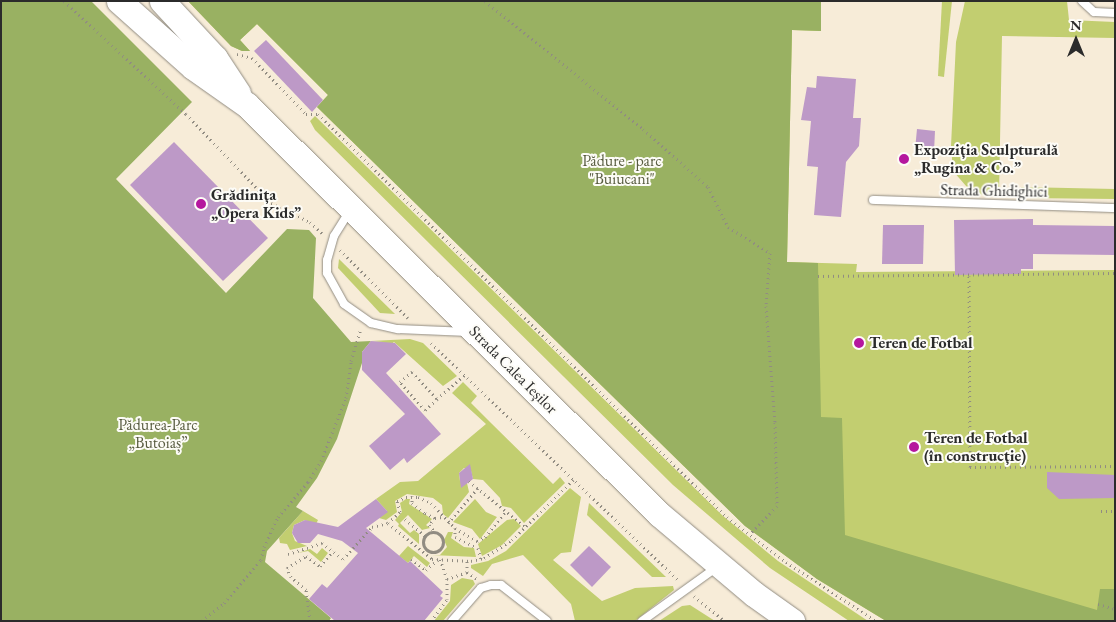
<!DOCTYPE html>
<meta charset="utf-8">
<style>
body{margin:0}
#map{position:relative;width:1116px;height:622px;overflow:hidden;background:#f7ecd8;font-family:"EB Garamond",serif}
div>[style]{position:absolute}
.green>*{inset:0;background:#c2ce70}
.forest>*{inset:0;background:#99b162}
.building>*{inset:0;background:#bd99c7}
.path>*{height:3px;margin-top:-1.5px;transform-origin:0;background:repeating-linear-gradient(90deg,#918c82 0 1px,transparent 0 5px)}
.path>.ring{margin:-1.5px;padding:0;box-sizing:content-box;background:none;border:3px solid #918c82;border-radius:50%}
.roads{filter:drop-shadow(0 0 1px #918c82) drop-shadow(0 0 1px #918c82)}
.lane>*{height:8px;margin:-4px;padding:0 4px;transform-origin:4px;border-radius:4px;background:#fff}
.primary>*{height:25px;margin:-12.5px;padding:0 12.5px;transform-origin:12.5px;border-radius:12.5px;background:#fff}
.dots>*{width:14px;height:14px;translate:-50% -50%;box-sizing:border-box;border:2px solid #fdfcf7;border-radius:50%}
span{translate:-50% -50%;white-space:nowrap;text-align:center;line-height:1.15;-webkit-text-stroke:4px #fdfcf7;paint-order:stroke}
.poi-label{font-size:16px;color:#2b2b2b;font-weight:700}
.left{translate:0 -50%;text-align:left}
.park-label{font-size:16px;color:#585c40}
.street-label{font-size:16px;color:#2b2b2b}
.frame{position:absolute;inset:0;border:2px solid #2b2b2b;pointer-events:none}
.north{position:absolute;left:1051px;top:15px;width:50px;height:50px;-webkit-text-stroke:4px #fdfcf7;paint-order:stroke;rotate:0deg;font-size:14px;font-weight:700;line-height:20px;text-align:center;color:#2b2b2b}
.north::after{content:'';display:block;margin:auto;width:18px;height:22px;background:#2b2b2b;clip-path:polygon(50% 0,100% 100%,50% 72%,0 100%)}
</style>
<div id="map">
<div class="green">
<div style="clip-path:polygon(188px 1px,821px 1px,821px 31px,792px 30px,787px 262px,857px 264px,856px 272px,1115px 270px,1115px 621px,886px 621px,817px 579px,745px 526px,317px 107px,328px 95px,257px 24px,240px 40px,250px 51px,242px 51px,231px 46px)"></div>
<div style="clip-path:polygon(942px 1px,952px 1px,944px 77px,938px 76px)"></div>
<div style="clip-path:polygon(965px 1px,1067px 1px,1069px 20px,1115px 22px,1115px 38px,1002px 36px,999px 195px,973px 194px,953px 171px,951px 146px,956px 42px)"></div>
<div style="clip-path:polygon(315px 116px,723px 516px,778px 561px,868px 621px,849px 621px,770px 568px,673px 485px,315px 130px,310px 121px)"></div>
<div style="clip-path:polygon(1021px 187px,1115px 189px,1115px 199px,1025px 198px)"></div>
<div style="clip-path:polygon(339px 259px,395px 314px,380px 313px,338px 268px)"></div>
<div style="clip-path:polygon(410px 339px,423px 343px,457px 376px,443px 386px,394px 342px,388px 347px,383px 342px,371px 341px)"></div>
<div style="clip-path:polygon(463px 382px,477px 396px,471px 403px,491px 423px,553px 484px,560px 477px,565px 483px,524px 523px,511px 508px,502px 506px,500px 498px,483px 480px,473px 479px,471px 471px,464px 468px,459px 473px,460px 481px,467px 483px,469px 492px,448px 518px,443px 514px,442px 505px,433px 498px,407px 494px,395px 501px,397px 512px,386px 520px,379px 518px,387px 511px,376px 499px,400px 482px,418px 481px,486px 424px,452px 393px)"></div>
<div style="clip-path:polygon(570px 488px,581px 497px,571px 552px,561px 553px,553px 560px,602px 601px,635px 588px,673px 586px,674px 590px,635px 621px,575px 621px,571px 604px,523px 555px,492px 564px,483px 576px,471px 568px,471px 565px,488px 561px,506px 551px)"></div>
<div style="clip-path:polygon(406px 499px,410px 499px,409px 504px,432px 519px,426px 525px,430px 528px,422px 530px,408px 515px,400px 523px,410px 533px,414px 530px,419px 534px,419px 544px,398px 526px,399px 524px,395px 520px,402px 512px,400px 503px)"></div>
<div style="clip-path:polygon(475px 499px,486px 512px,497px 517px,480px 539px,472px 529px,453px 522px)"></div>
<div style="clip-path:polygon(589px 503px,666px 577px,652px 577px,587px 515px)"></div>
<div style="clip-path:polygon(303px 511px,318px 520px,315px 526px,305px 520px,294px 525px,292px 533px,295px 541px,307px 546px,290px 550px,287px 544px,280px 543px,279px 538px)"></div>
<div style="clip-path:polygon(514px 519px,521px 526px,502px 545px,482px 556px,478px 544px,507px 520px)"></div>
<div style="clip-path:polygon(448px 532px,453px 532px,451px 538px,464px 547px,474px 548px,476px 557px,432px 555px,440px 555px,447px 547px,444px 540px)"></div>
<div style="clip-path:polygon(408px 546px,430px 563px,427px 567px,414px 556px,408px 563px,399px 556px)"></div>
<div style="clip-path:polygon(322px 548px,328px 553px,321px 562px,308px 551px,298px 553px,310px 549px,317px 554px)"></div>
<div style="clip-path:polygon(462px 578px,473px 580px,475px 584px,443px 621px,434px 621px,450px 601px,451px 585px)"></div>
<div style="clip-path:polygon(690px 605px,715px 621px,659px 621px,682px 606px)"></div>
</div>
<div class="forest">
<div style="clip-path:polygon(1px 1px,91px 1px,192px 102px,116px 179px,226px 293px,287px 229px,309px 230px,316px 238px,313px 298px,351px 342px,371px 341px,362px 352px,362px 363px,337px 439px,317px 478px,296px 507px,303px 511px,267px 551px,265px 562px,331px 618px,329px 621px,1px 621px)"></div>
<div style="clip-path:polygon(188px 1px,821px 1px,821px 31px,792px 30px,787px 262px,818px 263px,821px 417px,842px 418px,845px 535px,1097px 610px,1100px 589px,1115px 589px,1115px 621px,886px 621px,817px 579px,745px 526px,317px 107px,328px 95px,257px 24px,240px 40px,250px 51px,242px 51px,231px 46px)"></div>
</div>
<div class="building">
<div style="clip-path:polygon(266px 40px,323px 100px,312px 112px,254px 51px)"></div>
<div style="clip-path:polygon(817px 76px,856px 79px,853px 118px,861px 118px,859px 146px,846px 162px,841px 217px,814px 215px,818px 167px,807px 166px,811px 121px,801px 120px,807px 87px,816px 88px)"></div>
<div style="clip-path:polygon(917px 129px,935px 131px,934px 152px,915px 150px)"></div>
<div style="clip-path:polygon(174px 142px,268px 238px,223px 281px,130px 185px)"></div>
<div style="clip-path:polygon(1033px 219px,1033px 225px,1115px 226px,1115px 255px,1033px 254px,1033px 269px,1021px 269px,1021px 274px,955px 275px,954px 220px)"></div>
<div style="clip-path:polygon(883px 225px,924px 225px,923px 264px,882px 264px)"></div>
<div style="clip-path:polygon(371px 341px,395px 343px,406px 354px,386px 373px,441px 434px,407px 463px,404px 458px,390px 470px,369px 446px,405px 414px,362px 370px,362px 352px)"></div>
<div style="clip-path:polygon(470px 464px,473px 479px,461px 488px,459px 473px)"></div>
<div style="clip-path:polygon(1047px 472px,1115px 475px,1115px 498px,1059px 499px,1047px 488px)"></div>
<div style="clip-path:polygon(376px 499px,388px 512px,366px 528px,408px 563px,410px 561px,443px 592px,440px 596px,443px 598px,424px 621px,335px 621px,309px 599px,322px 584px,327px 588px,358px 553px,342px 541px,318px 534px,310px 543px,298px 543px,292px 533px,294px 525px,305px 520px,338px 527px)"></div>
<div style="clip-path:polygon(589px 546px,611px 567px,592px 587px,570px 565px)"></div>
</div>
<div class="path">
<div style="left:64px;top:1px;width:166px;rotate:42.8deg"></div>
<div style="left:186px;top:114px;width:123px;rotate:46.3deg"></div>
<div style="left:271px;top:203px;width:43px;rotate:26deg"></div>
<div style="left:310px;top:222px;width:18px;rotate:43deg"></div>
<div style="left:485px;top:1px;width:203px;rotate:39deg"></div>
<div style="left:643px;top:129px;width:87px;rotate:41.7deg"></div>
<div style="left:708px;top:187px;width:45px;rotate:63.4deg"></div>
<div style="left:728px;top:227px;width:49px;rotate:31.8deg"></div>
<div style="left:770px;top:253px;width:53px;rotate:94.3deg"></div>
<div style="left:766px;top:306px;width:116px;rotate:85.6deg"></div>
<div style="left:775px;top:422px;width:84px;rotate:88.6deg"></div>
<div style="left:777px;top:506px;width:39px;rotate:134deg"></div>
<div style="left:237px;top:54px;width:16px;rotate:15deg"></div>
<div style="left:252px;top:58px;width:78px;rotate:46deg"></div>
<div style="left:306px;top:114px;width:12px"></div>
<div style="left:318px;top:114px;width:574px;rotate:44.58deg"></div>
<div style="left:727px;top:517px;width:74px;rotate:37.3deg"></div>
<div style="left:786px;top:562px;width:108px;rotate:33.2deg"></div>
<div style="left:340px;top:250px;width:96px;rotate:45deg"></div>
<div style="left:818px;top:276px;width:297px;rotate:-0.6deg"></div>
<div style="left:969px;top:276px;width:191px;rotate:89.7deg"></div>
<div style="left:970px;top:467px;width:145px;rotate:-0.4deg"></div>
<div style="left:431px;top:343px;width:344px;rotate:43.8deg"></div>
<div style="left:437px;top:399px;width:16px;rotate:137deg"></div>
<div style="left:425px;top:410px;width:38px;rotate:-132deg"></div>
<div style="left:400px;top:382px;width:16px;rotate:-40deg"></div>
<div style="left:412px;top:372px;width:37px;rotate:47deg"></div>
<div style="left:437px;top:399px;width:37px;rotate:-41deg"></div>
<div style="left:469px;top:481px;width:72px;rotate:39.4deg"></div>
<div style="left:412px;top:496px;width:7px;rotate:90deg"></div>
<div style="left:412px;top:503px;width:16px;rotate:38deg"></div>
<div style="left:425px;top:513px;width:11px;rotate:27deg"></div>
<div style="left:435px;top:518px;width:7px;rotate:-8deg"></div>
<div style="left:1101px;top:511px;width:14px"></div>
<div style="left:435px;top:518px;width:9px;rotate:131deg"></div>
<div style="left:429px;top:525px;width:9px;rotate:49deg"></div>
<div style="left:405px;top:519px;width:26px;rotate:40deg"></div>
<div style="left:388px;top:523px;width:57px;rotate:39.3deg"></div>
<div style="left:432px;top:559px;width:39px;rotate:3deg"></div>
<div style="left:471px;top:561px;width:13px;rotate:-13deg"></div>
<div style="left:484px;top:558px;width:33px;rotate:-33deg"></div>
<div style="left:512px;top:540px;width:86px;rotate:-44.5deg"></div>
<div style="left:448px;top:523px;width:46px;rotate:-49.4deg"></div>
<div style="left:455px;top:528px;width:9px;rotate:90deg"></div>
<div style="left:455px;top:537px;width:25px;rotate:26deg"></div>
<div style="left:478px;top:548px;width:11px;rotate:75deg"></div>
<div class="ring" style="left:423px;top:532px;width:17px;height:17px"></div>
<div style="left:288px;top:554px;width:36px;rotate:-18deg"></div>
<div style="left:322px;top:543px;width:26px;rotate:37deg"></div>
<div style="left:343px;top:559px;width:43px;rotate:-47.8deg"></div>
<div style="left:372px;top:527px;width:16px;rotate:-14deg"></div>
<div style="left:388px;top:523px;width:16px;rotate:-43deg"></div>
<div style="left:400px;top:512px;width:11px;rotate:-105deg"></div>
<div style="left:397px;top:501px;width:10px;rotate:-24deg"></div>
<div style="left:406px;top:497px;width:12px"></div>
<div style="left:418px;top:497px;width:14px;rotate:25deg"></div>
<div style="left:431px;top:503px;width:35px;rotate:46deg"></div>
<div style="left:455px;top:528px;width:26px;rotate:31deg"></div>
<div style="left:477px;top:541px;width:9px;rotate:-27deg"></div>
<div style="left:485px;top:537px;width:32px;rotate:-51deg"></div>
<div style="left:411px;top:559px;width:19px;rotate:36deg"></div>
<div style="left:426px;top:570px;width:16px;rotate:-40deg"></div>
<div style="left:467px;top:572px;width:11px;rotate:-90deg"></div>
<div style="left:447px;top:579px;width:21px;rotate:-19deg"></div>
<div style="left:467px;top:572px;width:12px;rotate:35deg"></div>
<div style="left:694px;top:596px;width:40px;rotate:39deg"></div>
<div style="left:1098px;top:604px;width:18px;rotate:16deg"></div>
<div style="left:202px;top:621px;width:28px;rotate:-39deg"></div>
<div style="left:224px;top:603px;width:57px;rotate:-49.3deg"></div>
<div style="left:261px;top:560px;width:13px;rotate:-77deg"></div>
<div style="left:264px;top:547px;width:33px;rotate:-65deg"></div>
<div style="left:278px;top:517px;width:46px;rotate:-49.4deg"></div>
<div style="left:308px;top:482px;width:25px;rotate:-58deg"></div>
<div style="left:321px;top:461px;width:68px;rotate:-68.4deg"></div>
<div style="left:346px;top:398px;width:37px;rotate:-82deg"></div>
<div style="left:351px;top:361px;width:34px;rotate:-73deg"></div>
<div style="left:310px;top:621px;width:31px;rotate:-97deg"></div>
<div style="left:306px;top:590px;width:20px;rotate:-139deg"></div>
<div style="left:291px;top:577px;width:10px;rotate:-114deg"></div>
<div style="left:287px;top:568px;width:22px;rotate:-32deg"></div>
<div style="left:306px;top:556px;width:17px;rotate:36deg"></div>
<div style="left:320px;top:566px;width:20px;rotate:-49deg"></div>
<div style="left:431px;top:621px;width:27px;rotate:-54deg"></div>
<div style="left:447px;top:599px;width:20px;rotate:-90deg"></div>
<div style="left:447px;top:579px;width:21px;rotate:-109deg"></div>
</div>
<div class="roads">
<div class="lane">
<div style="left:1082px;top:1px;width:16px;rotate:43deg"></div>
<div style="left:1094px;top:12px;width:21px;rotate:3deg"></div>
<div style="left:873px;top:200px;width:242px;rotate:1.9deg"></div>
<div style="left:349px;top:212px;width:28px;rotate:122deg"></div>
<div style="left:334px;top:236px;width:25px;rotate:106deg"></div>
<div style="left:327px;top:260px;width:13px;rotate:90deg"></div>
<div style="left:327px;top:273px;width:35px;rotate:61deg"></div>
<div style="left:344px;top:304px;width:33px;rotate:35deg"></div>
<div style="left:371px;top:323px;width:28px;rotate:13deg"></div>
<div style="left:398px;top:329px;width:70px;rotate:2.5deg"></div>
<div style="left:452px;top:621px;width:44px;rotate:-48.7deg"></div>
<div style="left:481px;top:588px;width:10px;rotate:-17deg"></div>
<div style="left:491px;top:585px;width:10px"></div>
<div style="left:501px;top:585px;width:58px;rotate:38deg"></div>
<div style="left:642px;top:621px;width:92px;rotate:-35.8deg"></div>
</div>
<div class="primary">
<div style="left:119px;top:1px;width:99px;rotate:41.7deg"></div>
<div style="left:193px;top:67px;width:66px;rotate:35.1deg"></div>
<div style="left:247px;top:105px;width:581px;rotate:44.79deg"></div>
<div style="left:659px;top:514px;width:124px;rotate:40.1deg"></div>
<div style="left:754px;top:594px;width:47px;rotate:35.4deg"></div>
<div style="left:162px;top:1px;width:78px;rotate:47.1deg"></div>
<div style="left:215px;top:58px;width:42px;rotate:56.7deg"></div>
</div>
</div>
<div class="dots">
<div style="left:904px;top:159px;background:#b5179e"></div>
<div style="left:201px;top:204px;background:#b5179e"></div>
<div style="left:859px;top:343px;background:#b5179e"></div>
<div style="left:914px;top:447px;background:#b5179e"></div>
</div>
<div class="poi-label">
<span class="left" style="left:914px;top:159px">Expoziția Sculpturală<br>„Rugina &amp; Co.”</span>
<span class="left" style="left:211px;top:204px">Grădinița<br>„Opera Kids”</span>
<span class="left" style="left:869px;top:343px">Teren de Fotbal</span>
<span class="left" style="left:924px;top:447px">Teren de Fotbal<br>(în construcție)</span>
</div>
<div class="park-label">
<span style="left:622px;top:170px">Pădure - parc<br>"Buiucani"</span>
<span style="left:158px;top:434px">Pădurea-Parc<br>„Butoiaș”</span>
</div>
<div class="street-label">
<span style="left:994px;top:191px;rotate:1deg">Strada Ghidighici</span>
<span style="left:513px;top:370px;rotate:45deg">Strada Calea Ieșilor</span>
</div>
<div class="frame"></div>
<div class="north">N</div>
</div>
